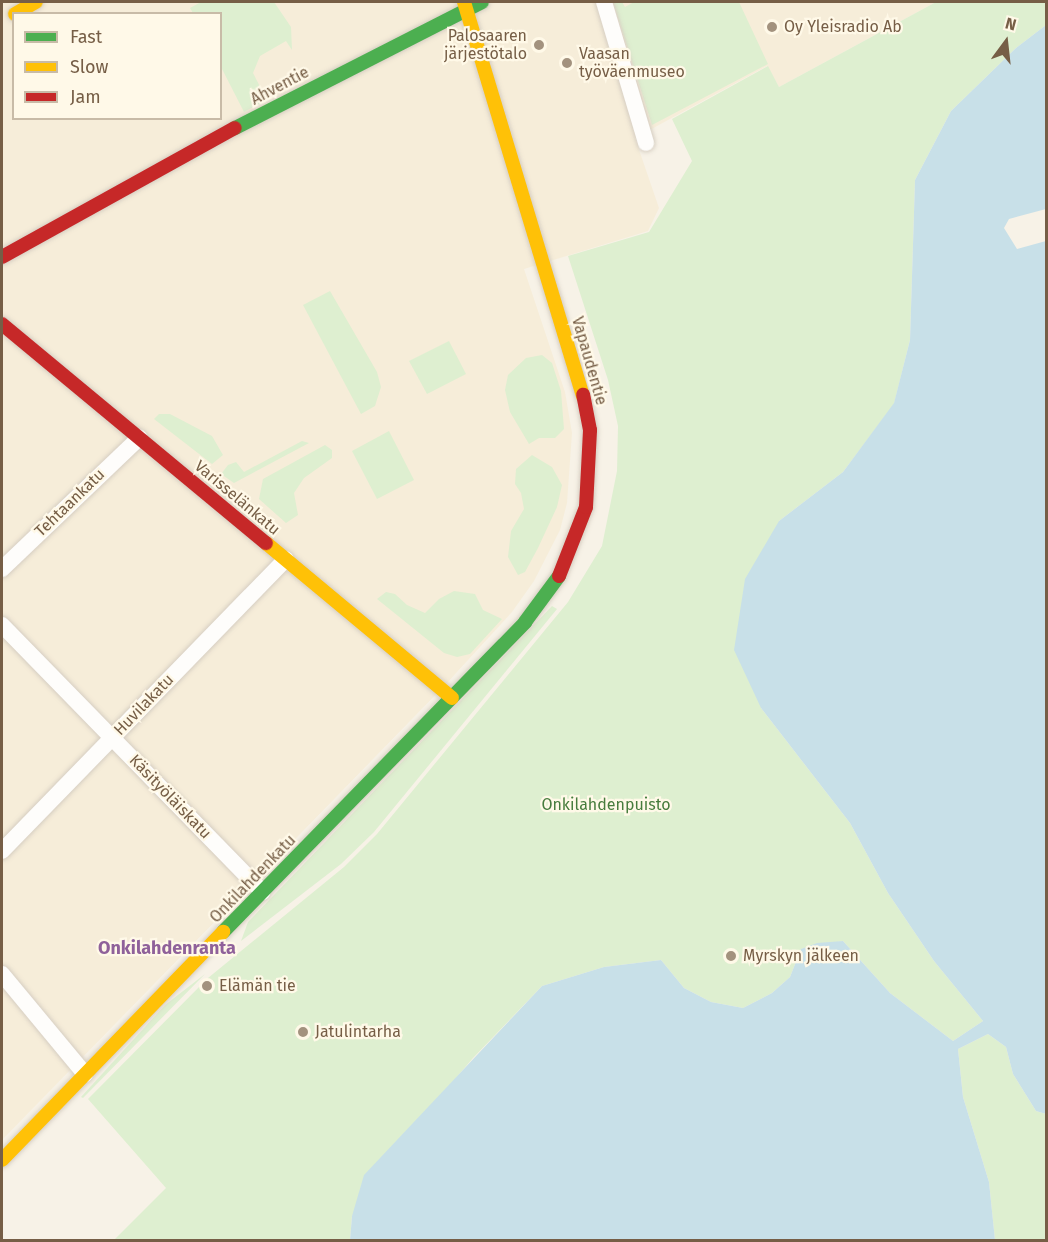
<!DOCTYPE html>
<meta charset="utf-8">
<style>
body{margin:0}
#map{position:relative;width:1048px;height:1242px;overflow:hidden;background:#f7f2e7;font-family:"Fira Sans",sans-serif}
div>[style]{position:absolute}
.residential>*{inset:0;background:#f6edd9}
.green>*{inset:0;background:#deefd0}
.water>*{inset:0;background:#c8e0e8}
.roads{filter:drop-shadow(0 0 2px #d6cec2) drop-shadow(0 0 2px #d6cec2)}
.street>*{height:16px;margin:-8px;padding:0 8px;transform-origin:8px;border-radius:8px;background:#fefdfb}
.fast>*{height:14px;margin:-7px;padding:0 7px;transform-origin:7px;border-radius:7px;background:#4caf50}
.slow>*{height:14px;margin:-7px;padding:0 7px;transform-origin:7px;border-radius:7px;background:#ffc107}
.jam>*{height:14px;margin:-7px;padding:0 7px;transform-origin:7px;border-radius:7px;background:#c62828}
.dots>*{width:16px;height:16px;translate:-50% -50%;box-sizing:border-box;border:3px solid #fff9e8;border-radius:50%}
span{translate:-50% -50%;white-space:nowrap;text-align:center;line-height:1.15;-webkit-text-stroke:4.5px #fff9e8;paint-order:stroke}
.poi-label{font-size:16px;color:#765e46}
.left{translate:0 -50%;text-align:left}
.right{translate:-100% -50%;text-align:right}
.street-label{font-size:16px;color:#765e46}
.park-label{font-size:16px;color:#477c3d}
.neighbourhood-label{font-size:18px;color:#8f619a;font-weight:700}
.frame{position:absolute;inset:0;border:3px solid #765e46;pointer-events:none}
.legend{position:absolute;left:12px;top:12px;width:210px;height:108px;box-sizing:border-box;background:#fff9e8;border:2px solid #c8bba7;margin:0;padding:8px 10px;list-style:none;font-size:18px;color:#765e46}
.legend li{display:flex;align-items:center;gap:12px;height:30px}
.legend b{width:30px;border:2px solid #c8bba7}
.north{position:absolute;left:976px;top:12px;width:60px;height:60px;-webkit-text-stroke:4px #fff9e8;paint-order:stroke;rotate:15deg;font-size:16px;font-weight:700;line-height:24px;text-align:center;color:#765e46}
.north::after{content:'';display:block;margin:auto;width:21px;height:27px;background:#765e46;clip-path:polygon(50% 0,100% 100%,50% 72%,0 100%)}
</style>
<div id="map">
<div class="residential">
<div style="clip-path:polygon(evenodd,2px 2px,936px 2px,779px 87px,767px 66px,635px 138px,659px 208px,648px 231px,524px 269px,565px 392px,572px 433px,567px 503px,560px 530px,534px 581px,512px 612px,446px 684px,2px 1140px,2px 2px,14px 14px,220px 14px,220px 118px,14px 118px,14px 14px)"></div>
</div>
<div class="green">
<div style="clip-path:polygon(201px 2px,274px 2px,291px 27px,292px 50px,286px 41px,260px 56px,253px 73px,267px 100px,244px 112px,221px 67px,220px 14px,193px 13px,190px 8px)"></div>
<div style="clip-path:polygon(613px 2px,622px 2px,625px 7px,634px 2px,739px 2px,768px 64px,652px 125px)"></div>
<div style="clip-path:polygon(936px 2px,1046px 2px,1046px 25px,1016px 48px,951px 111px,915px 180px,910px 340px,894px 404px,843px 472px,779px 521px,761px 708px,850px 823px,888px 893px,934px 961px,983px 1021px,953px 1041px,890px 993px,843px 941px,801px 949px,790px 977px,772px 993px,743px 1008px,711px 1002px,684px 988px,661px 960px,604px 967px,542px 986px,473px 1058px,426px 1113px,352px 1216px,350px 1240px,114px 1240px,166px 1188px,88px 1099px,208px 978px,344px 867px,377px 834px,568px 602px,602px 546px,617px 471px,618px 426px,608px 380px,568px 256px,649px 232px,692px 161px,672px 119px,768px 66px,779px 87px)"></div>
<div style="clip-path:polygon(330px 291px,377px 372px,381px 387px,375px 406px,361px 414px,303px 305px)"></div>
<div style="clip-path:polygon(449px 341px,466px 374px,427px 394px,409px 361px)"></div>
<div style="clip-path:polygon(542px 355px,552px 363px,561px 391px,564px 429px,555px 438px,539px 438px,529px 444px,510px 412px,505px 390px,508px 375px,526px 358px)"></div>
<div style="clip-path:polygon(159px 414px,170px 414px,212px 436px,223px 455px,212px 464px,154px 419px)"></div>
<div style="clip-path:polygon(389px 431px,414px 480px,377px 499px,352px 451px)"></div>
<div style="clip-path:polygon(302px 441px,309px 443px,234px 483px,221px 474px,228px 465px,236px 462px,244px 472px)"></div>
<div style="clip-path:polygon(325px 445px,332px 450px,332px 458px,304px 478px,294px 493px,298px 515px,286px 523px,259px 499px,263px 479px)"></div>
<div style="clip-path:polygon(532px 455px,552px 467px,562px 485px,557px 507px,538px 548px,525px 572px,518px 575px,508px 557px,511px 531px,524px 509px,521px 493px,515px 484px,516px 469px)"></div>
<div style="clip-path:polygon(454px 591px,475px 594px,483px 610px,502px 619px,470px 654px,457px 657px,444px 653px,377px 599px,386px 592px,395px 594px,407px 605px,425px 613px,439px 599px)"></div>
<div style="clip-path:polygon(552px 606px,557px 609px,374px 832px,341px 864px,241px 941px,248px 922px)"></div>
<div style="clip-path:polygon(205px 974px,83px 1098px,81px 1097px,165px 1005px)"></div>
<div style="clip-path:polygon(988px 1034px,1006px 1047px,1013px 1074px,1036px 1111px,1046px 1114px,1046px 1240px,995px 1240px,989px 1182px,963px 1097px,958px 1049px)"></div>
</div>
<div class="water">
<div style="clip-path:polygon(1046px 25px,1046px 209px,1009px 219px,1004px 228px,1017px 249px,1046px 241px,1046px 1114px,1036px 1111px,1013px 1074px,1006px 1047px,988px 1034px,958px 1049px,963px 1097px,989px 1182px,995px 1240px,350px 1240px,352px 1216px,364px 1175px,542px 986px,604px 967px,661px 960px,684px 988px,711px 1002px,743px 1008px,772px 993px,790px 977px,801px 949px,817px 943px,843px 941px,890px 993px,953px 1041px,983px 1021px,934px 961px,888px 893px,850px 823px,761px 708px,734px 650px,745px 579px,779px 521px,843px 472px,894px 403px,910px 340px,915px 180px,951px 111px,1016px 48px)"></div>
</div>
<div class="roads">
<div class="street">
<div style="left:604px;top:2px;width:147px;rotate:73.4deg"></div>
<div style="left:2px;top:569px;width:190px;rotate:-43.7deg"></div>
<div style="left:2px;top:625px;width:373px;rotate:45.7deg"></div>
<div style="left:2px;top:851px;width:407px;rotate:-45.8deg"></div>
<div style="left:2px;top:974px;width:130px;rotate:50.3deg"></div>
</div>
<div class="fast">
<div style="left:235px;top:128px;width:277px;rotate:-27deg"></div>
<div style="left:223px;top:932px;width:433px;rotate:-45.7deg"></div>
<div style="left:525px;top:622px;width:57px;rotate:-53.5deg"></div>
</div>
<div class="slow">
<div style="left:464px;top:2px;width:411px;rotate:73.2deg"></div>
<div style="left:15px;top:14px;width:24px;rotate:-30deg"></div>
<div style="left:266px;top:543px;width:242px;rotate:39.8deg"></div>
<div style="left:2px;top:1160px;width:318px;rotate:-45.9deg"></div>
</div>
<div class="jam">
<div style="left:2px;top:257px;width:266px;rotate:-29deg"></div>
<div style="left:2px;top:324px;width:343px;rotate:39.7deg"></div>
<div style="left:559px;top:576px;width:74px;rotate:-68.6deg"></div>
<div style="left:586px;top:507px;width:77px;rotate:-87deg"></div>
<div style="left:590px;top:430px;width:36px;rotate:-101deg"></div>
</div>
</div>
<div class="dots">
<div style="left:772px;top:27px;background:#a3927e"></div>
<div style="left:539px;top:45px;background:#a3927e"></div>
<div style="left:567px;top:63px;background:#a3927e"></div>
<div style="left:731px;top:956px;background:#a3927e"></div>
<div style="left:207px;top:986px;background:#a3927e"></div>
<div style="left:303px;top:1032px;background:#a3927e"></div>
</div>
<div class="poi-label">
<span class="left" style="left:784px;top:27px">Oy Yleisradio Ab</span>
<span class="right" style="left:527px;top:45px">Palosaaren<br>järjestötalo</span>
<span class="left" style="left:579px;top:63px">Vaasan<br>työväenmuseo</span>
<span class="left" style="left:743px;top:956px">Myrskyn jälkeen</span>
<span class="left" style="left:219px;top:986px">Elämän tie</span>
<span class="left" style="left:315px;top:1032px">Jatulintarha</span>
</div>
<div class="street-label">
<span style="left:280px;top:86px;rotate:-28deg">Ahventie</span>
<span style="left:589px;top:361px;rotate:74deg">Vapaudentie</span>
<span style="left:237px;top:498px;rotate:40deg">Varisselänkatu</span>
<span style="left:70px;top:503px;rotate:-44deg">Tehtaankatu</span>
<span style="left:144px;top:705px;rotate:-46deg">Huvilakatu</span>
<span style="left:170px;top:797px;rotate:46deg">Käsityöläiskatu</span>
<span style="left:253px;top:879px;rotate:-46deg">Onkilahdenkatu</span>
</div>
<div class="park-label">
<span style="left:606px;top:805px">Onkilahdenpuisto</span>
</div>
<div class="neighbourhood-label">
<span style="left:167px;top:948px">Onkilahdenranta</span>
</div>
<div class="frame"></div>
<ul class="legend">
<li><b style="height:8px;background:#4caf50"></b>Fast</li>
<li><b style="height:8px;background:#ffc107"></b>Slow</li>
<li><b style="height:8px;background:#c62828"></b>Jam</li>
</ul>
<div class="north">N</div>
</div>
